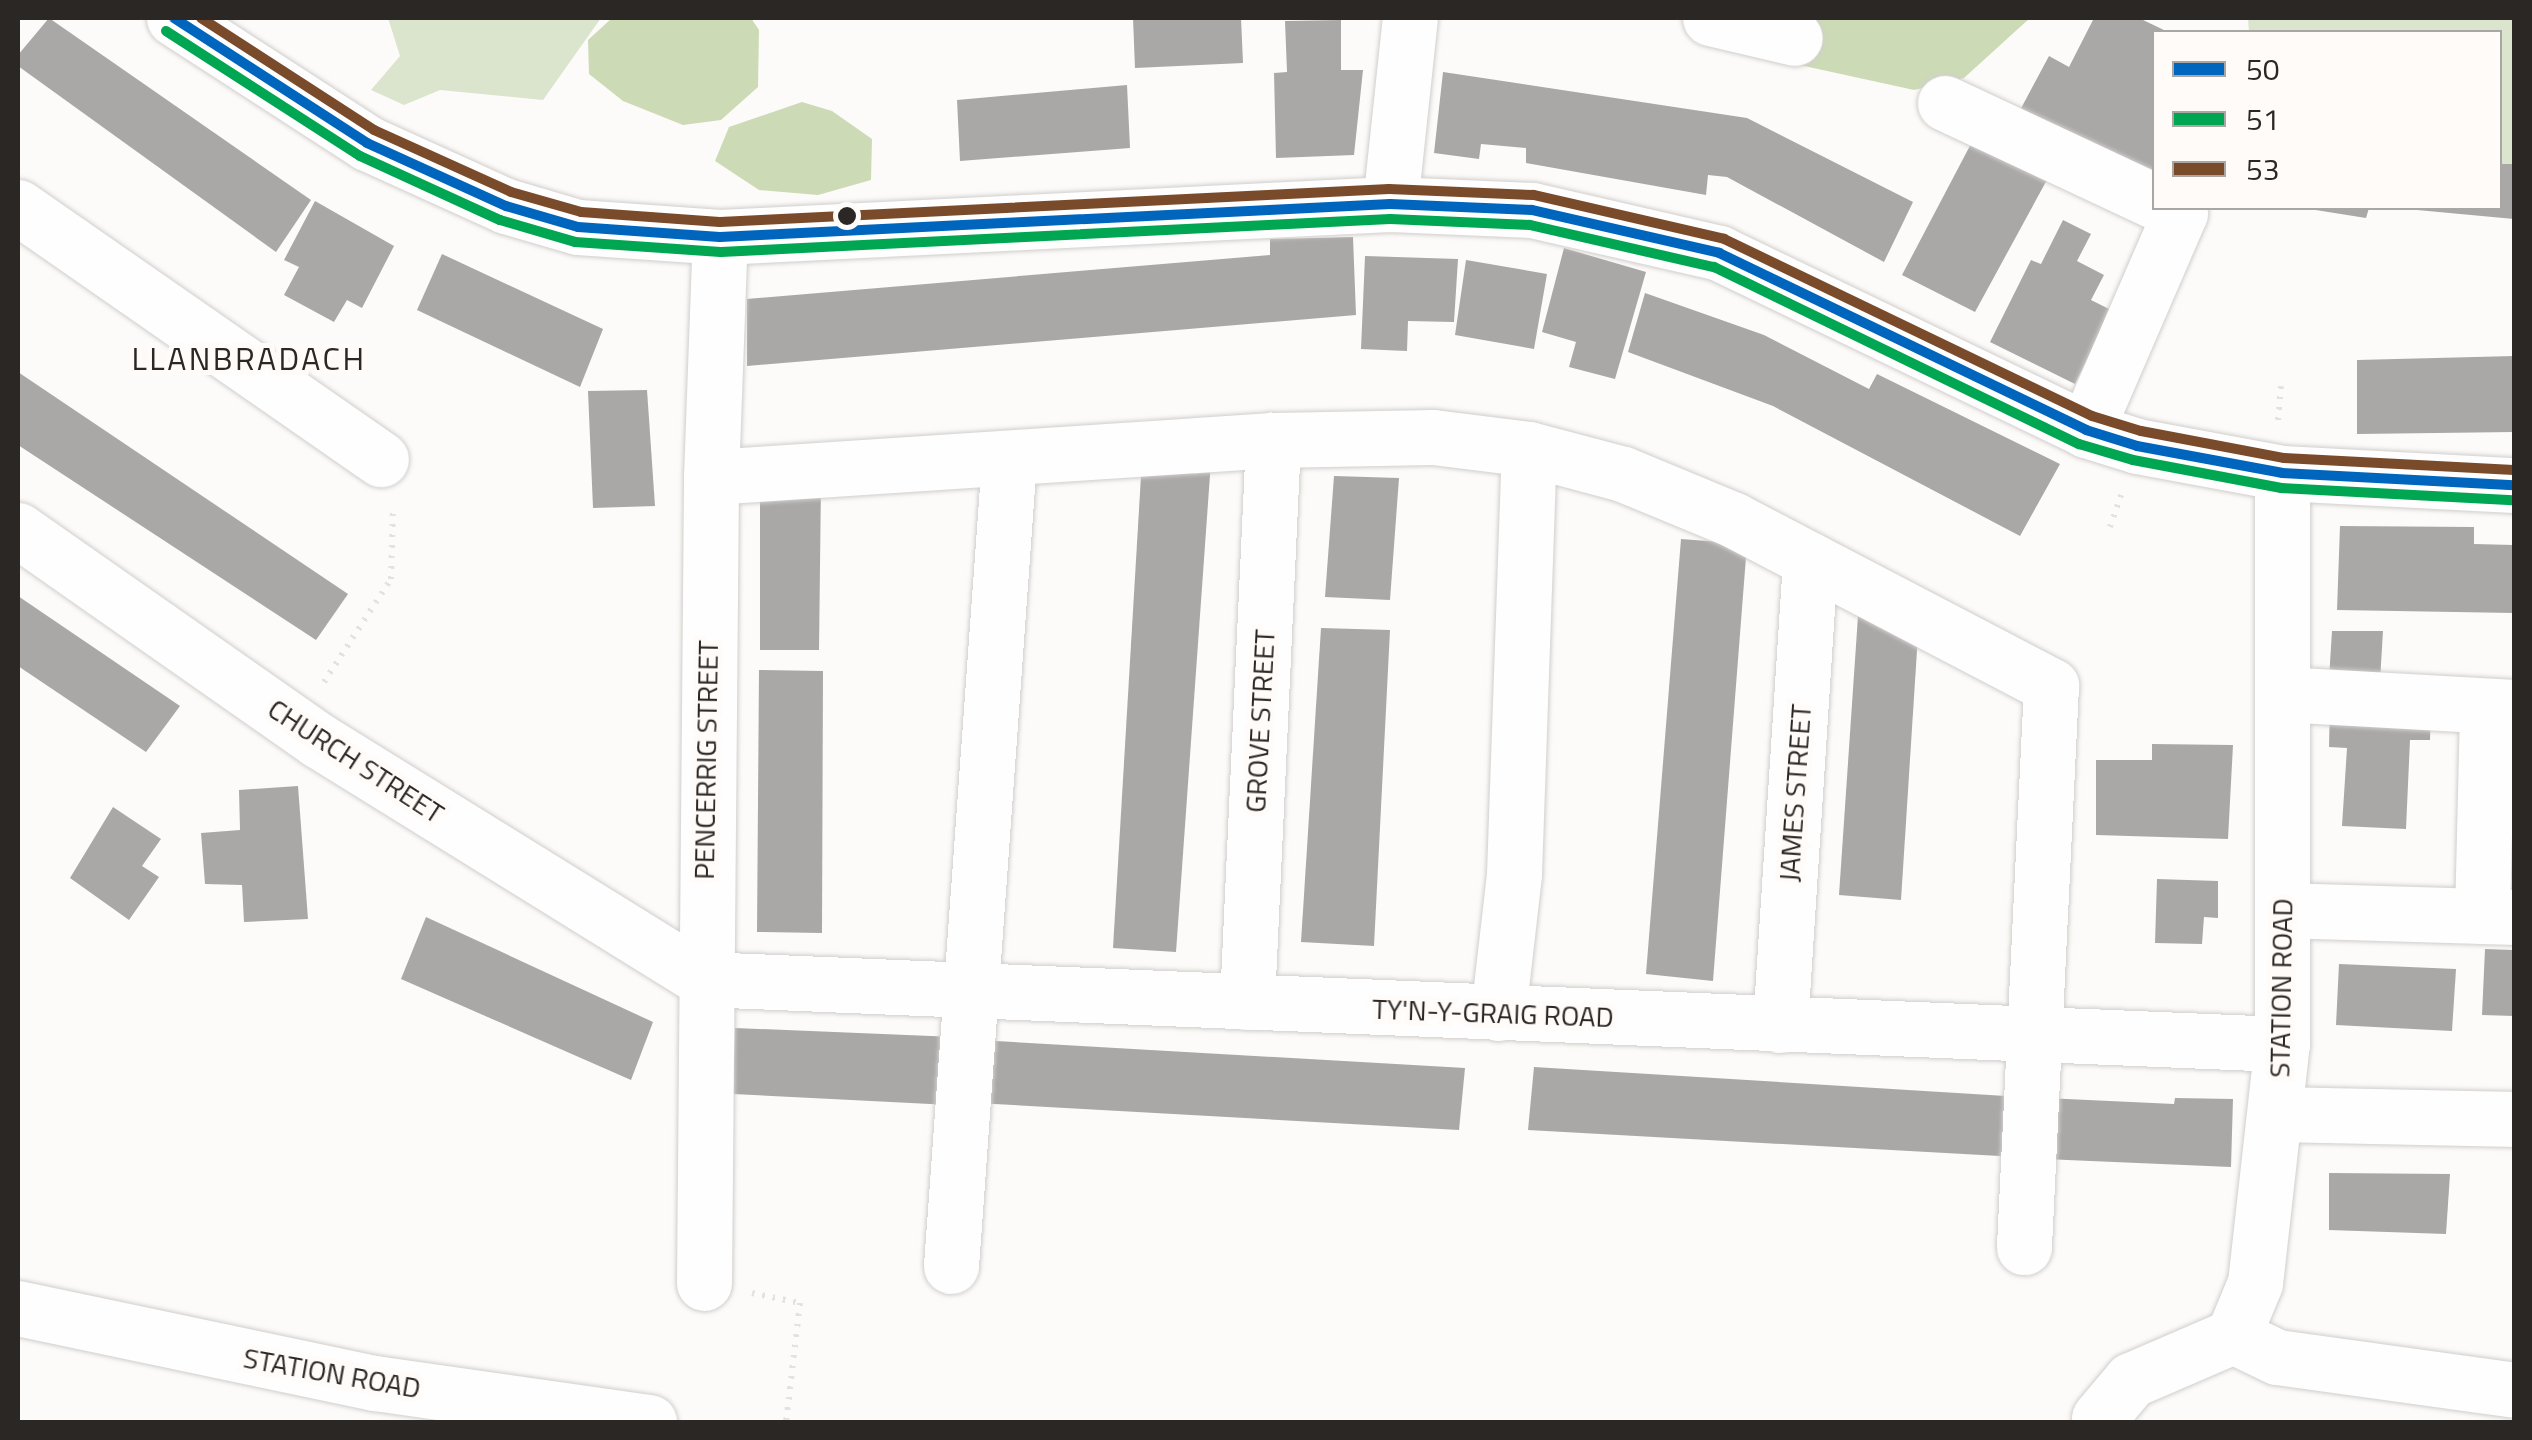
<!DOCTYPE html>
<style>
body{margin:0}
#map{position:relative;width:2532px;height:1440px;overflow:hidden;background:#fdfbf9;font-family:"Titillium Web",sans-serif}
div>[style]{position:absolute}
.green>*{inset:0;background:#dbe4cc}
.forest>*{inset:0;background:#cddab6}
.building>*{inset:0;background:#aaa7a7}
.path>*{height:6px;margin-top:-3px;transform-origin:0;background:repeating-linear-gradient(90deg,#e2e2e1 0 2.5px,transparent 0 10.5px)}
.roads{filter:drop-shadow(0 0 2px #d0cecc) drop-shadow(0 0 2px #d0cecc)}
.minor>*{height:55px;margin:-27.5px;padding:0 27.5px;transform-origin:27.5px;border-radius:27.5px;background:#fffefe}
.bus-1>*{height:10px;margin:-5px;padding:0 5px;transform-origin:5px;border-radius:5px;background:#0065bd}
.bus-2>*{height:10px;margin:-5px;padding:0 5px;transform-origin:5px;border-radius:5px;background:#00a651}
.bus-3>*{height:10px;margin:-5px;padding:0 5px;transform-origin:5px;border-radius:5px;background:#7a4b2a}
.dots>*{width:28px;height:28px;translate:-50% -50%;box-sizing:border-box;border:5px solid #fefbf8;border-radius:50%}
span{translate:-50% -50%;white-space:nowrap;text-align:center;line-height:1.15;-webkit-text-stroke:10px #fefbf8;paint-order:stroke}
.street-label{font-size:28px;color:#2a2724}
.quarter-label{font-size:32px;color:#2a2724;letter-spacing:2.5px}
.frame{position:absolute;inset:0;border:20px solid #2a2724;pointer-events:none}
.legend{position:absolute;left:2152px;top:30px;width:350px;height:180px;box-sizing:border-box;background:#fefbf8;border:2px solid #a9a6a3;margin:0;padding:12px 18px;list-style:none;font-size:30px;color:#2a2724}
.legend li{display:flex;align-items:center;gap:20px;height:50px}
.legend b{width:50px;border:2px solid #a9a6a3}
</style>
<div id="map">
<div class="green">
<div style="clip-path:polygon(388px 18px,601px 18px,543px 100px,440px 90px,404px 105px,371px 90px,400px 56px)"></div>
<div style="clip-path:polygon(2248px 18px,2514px 18px,2514px 164px,2500px 164px,2500px 32px,2249px 32px)"></div>
</div>
<div class="forest">
<div style="clip-path:polygon(612px 18px,751px 18px,759px 30px,758px 87px,721px 120px,683px 125px,623px 101px,589px 74px,588px 40px)"></div>
<div style="clip-path:polygon(1698px 18px,2030px 18px,1964px 78px,1914px 90px,1795px 64px)"></div>
<div style="clip-path:polygon(802px 102px,832px 111px,872px 139px,871px 180px,818px 195px,759px 190px,715px 161px,729px 127px)"></div>
</div>
<div class="building">
<div style="clip-path:polygon(49px 18px,311px 200px,276px 252px,18px 66px,18px 55px)"></div>
<div style="clip-path:polygon(1133px 18px,1241px 18px,1243px 63px,1135px 68px)"></div>
<div style="clip-path:polygon(2094px 18px,2139px 18px,2168px 32px,2154px 32px,2154px 185px,2018px 114px,2049px 56px,2069px 67px)"></div>
<div style="clip-path:polygon(1341px 20px,1341px 70px,1363px 70px,1354px 155px,1276px 158px,1274px 73px,1287px 72px,1285px 21px)"></div>
<div style="clip-path:polygon(1443px 72px,1747px 118px,1913px 202px,1884px 262px,1727px 177px,1708px 175px,1706px 195px,1526px 163px,1526px 148px,1481px 144px,1479px 159px,1434px 153px)"></div>
<div style="clip-path:polygon(1127px 85px,1130px 148px,960px 161px,957px 100px)"></div>
<div style="clip-path:polygon(1973px 140px,2048px 178px,1975px 312px,1902px 275px)"></div>
<div style="clip-path:polygon(2500px 164px,2514px 164px,2514px 219px,2417px 210px,2500px 208px)"></div>
<div style="clip-path:polygon(315px 201px,394px 246px,362px 308px,347px 300px,334px 322px,284px 295px,299px 267px,284px 260px)"></div>
<div style="clip-path:polygon(2303px 208px,2369px 208px,2366px 218px)"></div>
<div style="clip-path:polygon(2063px 220px,2091px 234px,2077px 261px,2104px 275px,2091px 300px,2111px 310px,2075px 384px,1990px 342px,2031px 260px,2041px 264px)"></div>
<div style="clip-path:polygon(1353px 237px,1356px 315px,747px 366px,747px 299px,1270px 255px,1270px 239px)"></div>
<div style="clip-path:polygon(1564px 248px,1646px 272px,1615px 379px,1569px 367px,1576px 342px,1542px 332px)"></div>
<div style="clip-path:polygon(442px 254px,603px 329px,580px 387px,417px 310px)"></div>
<div style="clip-path:polygon(1365px 256px,1458px 259px,1454px 322px,1408px 321px,1407px 351px,1361px 349px)"></div>
<div style="clip-path:polygon(1466px 260px,1547px 274px,1534px 349px,1455px 335px)"></div>
<div style="clip-path:polygon(1645px 293px,1764px 335px,1869px 389px,1877px 374px,2060px 464px,2020px 536px,1773px 406px,1628px 352px)"></div>
<div style="clip-path:polygon(2514px 356px,2514px 432px,2357px 434px,2357px 360px)"></div>
<div style="clip-path:polygon(18px 372px,348px 594px,316px 640px,18px 445px)"></div>
<div style="clip-path:polygon(647px 390px,655px 506px,593px 508px,588px 391px)"></div>
<div style="clip-path:polygon(1142px 459px,1211px 461px,1176px 952px,1113px 948px)"></div>
<div style="clip-path:polygon(1334px 476px,1399px 478px,1390px 600px,1325px 597px)"></div>
<div style="clip-path:polygon(821px 482px,819px 650px,760px 650px,760px 483px)"></div>
<div style="clip-path:polygon(2340px 526px,2474px 527px,2474px 544px,2514px 545px,2514px 613px,2337px 610px)"></div>
<div style="clip-path:polygon(1681px 539px,1747px 544px,1713px 981px,1646px 974px)"></div>
<div style="clip-path:polygon(18px 596px,180px 706px,146px 752px,18px 666px)"></div>
<div style="clip-path:polygon(1858px 616px,1919px 619px,1901px 900px,1839px 895px)"></div>
<div style="clip-path:polygon(1321px 628px,1390px 630px,1374px 946px,1301px 942px)"></div>
<div style="clip-path:polygon(2332px 631px,2383px 631px,2380px 681px,2329px 679px)"></div>
<div style="clip-path:polygon(759px 670px,823px 671px,822px 933px,757px 932px)"></div>
<div style="clip-path:polygon(2330px 703px,2431px 708px,2430px 740px,2410px 740px,2406px 829px,2342px 826px,2347px 748px,2329px 747px)"></div>
<div style="clip-path:polygon(2152px 744px,2233px 745px,2228px 839px,2096px 835px,2096px 760px,2152px 760px)"></div>
<div style="clip-path:polygon(298px 786px,308px 919px,244px 922px,242px 885px,205px 884px,201px 833px,240px 830px,239px 790px)"></div>
<div style="clip-path:polygon(113px 807px,161px 839px,142px 866px,159px 877px,129px 920px,70px 878px)"></div>
<div style="clip-path:polygon(2157px 879px,2218px 881px,2218px 918px,2204px 917px,2202px 944px,2155px 943px)"></div>
<div style="clip-path:polygon(426px 917px,653px 1022px,631px 1080px,401px 979px)"></div>
<div style="clip-path:polygon(2485px 949px,2514px 950px,2514px 1016px,2482px 1015px)"></div>
<div style="clip-path:polygon(2339px 964px,2456px 969px,2452px 1031px,2336px 1025px)"></div>
<div style="clip-path:polygon(735px 1028px,955px 1037px,950px 1105px,733px 1094px)"></div>
<div style="clip-path:polygon(978px 1040px,1465px 1068px,1459px 1130px,976px 1103px)"></div>
<div style="clip-path:polygon(1534px 1067px,2022px 1097px,2018px 1157px,1528px 1130px)"></div>
<div style="clip-path:polygon(2045px 1098px,2174px 1104px,2175px 1098px,2233px 1099px,2231px 1167px,2044px 1159px)"></div>
<div style="clip-path:polygon(2329px 1173px,2450px 1174px,2446px 1234px,2329px 1230px)"></div>
</div>
<div class="path">
<div style="left:2278px;top:420px;width:34px;rotate:-85deg"></div>
<div style="left:2110px;top:527px;width:34px;rotate:-71deg"></div>
<div style="left:324px;top:682px;width:123px;rotate:-57deg"></div>
<div style="left:391px;top:579px;width:70px;rotate:-88.4deg"></div>
<div style="left:752px;top:1293px;width:49px;rotate:11.8deg"></div>
<div style="left:800px;top:1303px;width:120px;rotate:96.7deg"></div>
</div>
<div class="roads">
<div class="minor">
<div style="left:174px;top:18px;width:230px;rotate:32.9deg"></div>
<div style="left:367px;top:143px;width:153px;rotate:24.4deg"></div>
<div style="left:506px;top:206px;width:75px;rotate:16.3deg"></div>
<div style="left:578px;top:227px;width:142px;rotate:4deg"></div>
<div style="left:720px;top:237px;width:671px;rotate:-2.82deg"></div>
<div style="left:1390px;top:204px;width:142px;rotate:2.4deg"></div>
<div style="left:1532px;top:210px;width:192px;rotate:12.9deg"></div>
<div style="left:1719px;top:253px;width:407px;rotate:25.7deg"></div>
<div style="left:2086px;top:430px;width:53px;rotate:17.4deg"></div>
<div style="left:2137px;top:446px;width:147px;rotate:10.5deg"></div>
<div style="left:2282px;top:473px;width:232px;rotate:3deg"></div>
<div style="left:1710px;top:18px;width:87px;rotate:13.2deg"></div>
<div style="left:1945px;top:103px;width:231px;rotate:25.1deg"></div>
<div style="left:1390px;top:204px;width:187px;rotate:-83.9deg"></div>
<div style="left:18px;top:207px;width:442px;rotate:34.8deg"></div>
<div style="left:2086px;top:430px;width:236px;rotate:-66.6deg"></div>
<div style="left:2180px;top:213px;width:12px;rotate:-156deg"></div>
<div style="left:711px;top:477px;width:563px;rotate:-3.77deg"></div>
<div style="left:1273px;top:440px;width:160px;rotate:-1.1deg"></div>
<div style="left:1433px;top:437px;width:97px;rotate:7.1deg"></div>
<div style="left:1529px;top:449px;width:97px;rotate:14.9deg"></div>
<div style="left:1623px;top:474px;width:120px;rotate:22.5deg"></div>
<div style="left:1734px;top:520px;width:358px;rotate:27.6deg"></div>
<div style="left:2051px;top:686px;width:562px;rotate:92.76deg"></div>
<div style="left:18px;top:530px;width:366px;rotate:35deg"></div>
<div style="left:318px;top:740px;width:453px;rotate:31.8deg"></div>
<div style="left:703px;top:979px;width:1580px;rotate:2.36deg"></div>
<div style="left:2282px;top:694px;width:232px;rotate:3.2deg"></div>
<div style="left:2282px;top:910px;width:232px;rotate:1.7deg"></div>
<div style="left:2482px;top:916px;width:210px;rotate:-88.6deg"></div>
<div style="left:1247px;top:1002px;width:563px;rotate:-87.35deg"></div>
<div style="left:1498px;top:1013px;width:140px;rotate:-83.4deg"></div>
<div style="left:1514px;top:874px;width:425px;rotate:-88deg"></div>
<div style="left:1780px;top:1025px;width:466px;rotate:-86.3deg"></div>
<div style="left:2279px;top:1114px;width:235px;rotate:1.2deg"></div>
<div style="left:951px;top:1266px;width:810px;rotate:-85.89deg"></div>
<div style="left:704px;top:1283px;width:806px;rotate:-89.5deg"></div>
<div style="left:711px;top:477px;width:240px;rotate:-87.9deg"></div>
<div style="left:18px;top:1308px;width:365px;rotate:11.9deg"></div>
<div style="left:375px;top:1383px;width:277px;rotate:8.1deg"></div>
<div style="left:2233px;top:1336px;width:49px;rotate:25.5deg"></div>
<div style="left:2277px;top:1357px;width:239px;rotate:7.9deg"></div>
<div style="left:2099px;top:1418px;width:50px;rotate:-49.9deg"></div>
<div style="left:2131px;top:1380px;width:111px;rotate:-23.3deg"></div>
<div style="left:2233px;top:1336px;width:57px;rotate:-67.5deg"></div>
<div style="left:2255px;top:1283px;width:241px;rotate:-83.6deg"></div>
<div style="left:2282px;top:1044px;width:571px;rotate:-90deg"></div>
</div>
</div>
<div class="bus-1">
<div style="left:174px;top:18px;width:230px;rotate:32.9deg"></div>
<div style="left:367px;top:143px;width:153px;rotate:24.4deg"></div>
<div style="left:506px;top:206px;width:75px;rotate:16.3deg"></div>
<div style="left:578px;top:227px;width:142px;rotate:4deg"></div>
<div style="left:720px;top:237px;width:671px;rotate:-2.82deg"></div>
<div style="left:1390px;top:204px;width:142px;rotate:2.4deg"></div>
<div style="left:1532px;top:210px;width:192px;rotate:12.9deg"></div>
<div style="left:1719px;top:253px;width:407px;rotate:25.7deg"></div>
<div style="left:2086px;top:430px;width:53px;rotate:17.4deg"></div>
<div style="left:2137px;top:446px;width:147px;rotate:10.5deg"></div>
<div style="left:2282px;top:473px;width:232px;rotate:3deg"></div>
</div>
<div class="bus-2">
<div style="left:166px;top:31px;width:231px;rotate:32.8deg"></div>
<div style="left:360px;top:156px;width:154px;rotate:24.6deg"></div>
<div style="left:500px;top:220px;width:78px;rotate:16.3deg"></div>
<div style="left:575px;top:242px;width:146px;rotate:3.9deg"></div>
<div style="left:721px;top:252px;width:670px;rotate:-2.82deg"></div>
<div style="left:1390px;top:219px;width:140px;rotate:2.5deg"></div>
<div style="left:1530px;top:225px;width:189px;rotate:12.9deg"></div>
<div style="left:1714px;top:267px;width:406px;rotate:25.9deg"></div>
<div style="left:2079px;top:444px;width:56px;rotate:16.5deg"></div>
<div style="left:2133px;top:460px;width:151px;rotate:10.7deg"></div>
<div style="left:2281px;top:488px;width:232px;rotate:3deg"></div>
</div>
<div class="bus-3">
<div style="left:201px;top:18px;width:206px;rotate:32.9deg"></div>
<div style="left:374px;top:130px;width:150px;rotate:24.3deg"></div>
<div style="left:511px;top:192px;width:73px;rotate:15.9deg"></div>
<div style="left:581px;top:212px;width:139px;rotate:4.1deg"></div>
<div style="left:720px;top:222px;width:670px;rotate:-2.82deg"></div>
<div style="left:1389px;top:189px;width:145px;rotate:2.4deg"></div>
<div style="left:1534px;top:195px;width:195px;rotate:13deg"></div>
<div style="left:1724px;top:239px;width:408px;rotate:25.7deg"></div>
<div style="left:2092px;top:416px;width:51px;rotate:17deg"></div>
<div style="left:2141px;top:431px;width:146px;rotate:10.7deg"></div>
<div style="left:2284px;top:458px;width:230px;rotate:3deg"></div>
</div>
<div class="dots">
<div style="left:847px;top:216px;background:#2a2724"></div>
</div>
<div class="street-label">
<span style="left:1260px;top:721px;rotate:-87deg">GROVE STREET</span>
<span style="left:706px;top:760px;rotate:-89deg">PENCERRIG STREET</span>
<span style="left:356px;top:761px;rotate:33deg">CHURCH STREET</span>
<span style="left:1795px;top:793px;rotate:-86deg">JAMES STREET</span>
<span style="left:2281px;top:988px;rotate:-89deg">STATION ROAD</span>
<span style="left:1493px;top:1013px;rotate:2deg">TY'N-Y-GRAIG ROAD</span>
<span style="left:332px;top:1373px;rotate:10deg">STATION ROAD</span>
</div>
<div class="quarter-label">
<span style="left:249px;top:358px">LLANBRADACH</span>
</div>
<div class="frame"></div>
<ul class="legend">
<li><b style="height:12px;background:#0065bd"></b>50</li>
<li><b style="height:12px;background:#00a651"></b>51</li>
<li><b style="height:12px;background:#7a4b2a"></b>53</li>
</ul>
</div>
